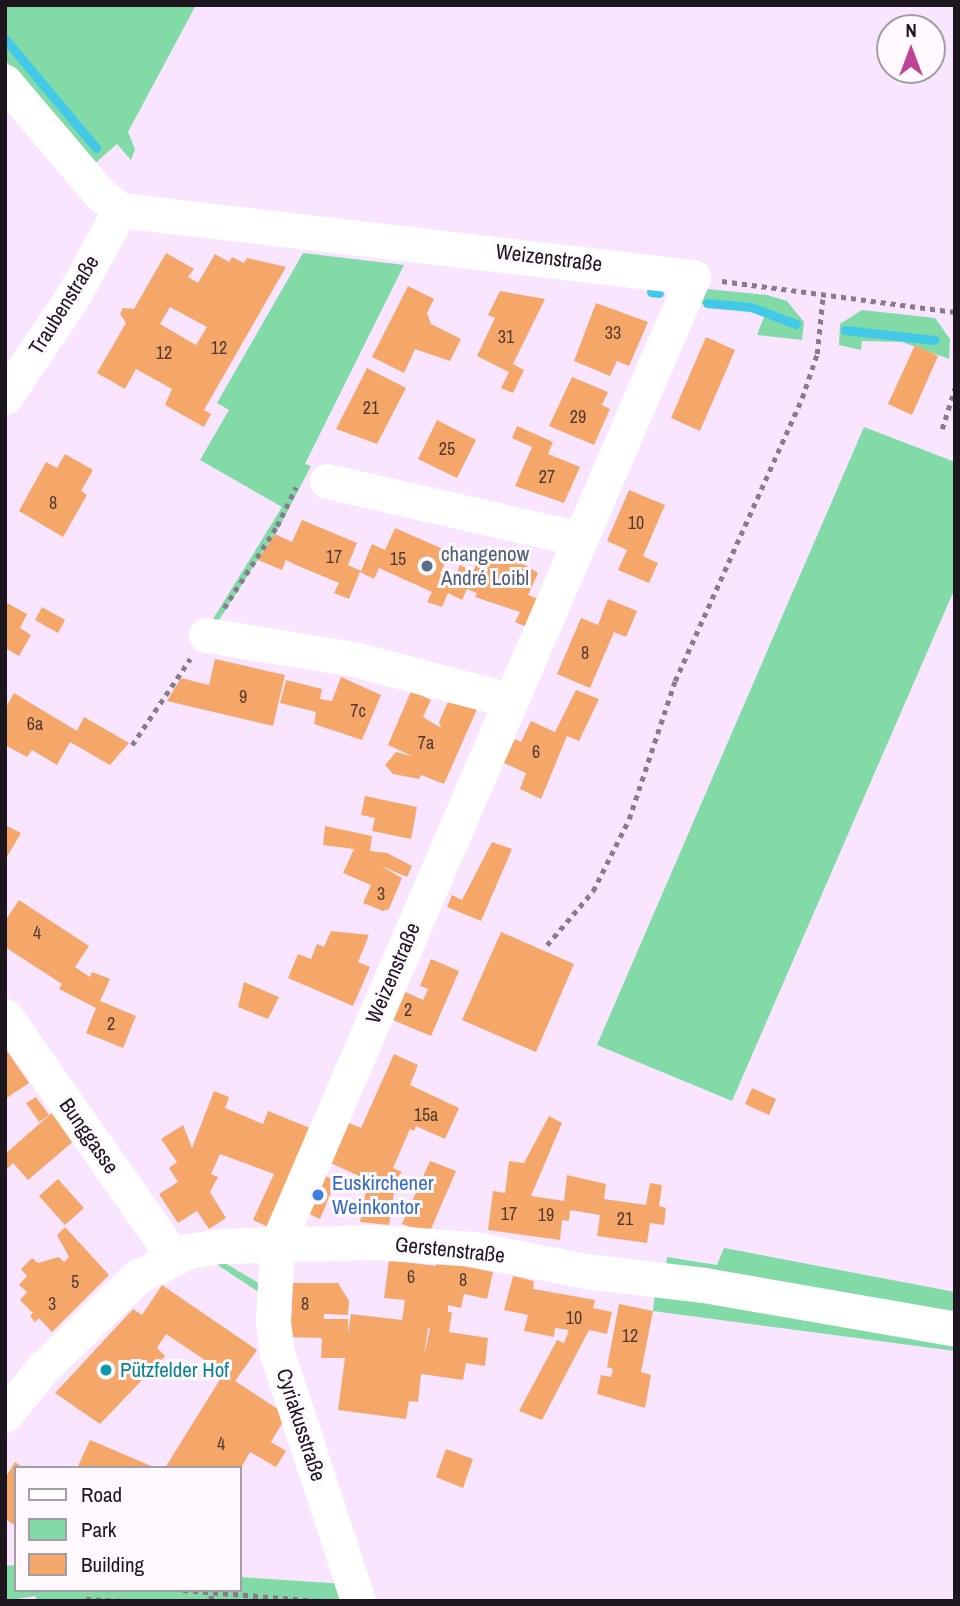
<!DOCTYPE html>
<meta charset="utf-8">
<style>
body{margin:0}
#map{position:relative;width:960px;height:1606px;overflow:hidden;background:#f9e5ff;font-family:"Archivo Narrow",sans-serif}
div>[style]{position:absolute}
.green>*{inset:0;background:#82daa7}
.stream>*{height:9px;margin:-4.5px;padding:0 4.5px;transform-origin:4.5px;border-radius:4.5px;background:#41c9e7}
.building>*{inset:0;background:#f5a769}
.path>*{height:4.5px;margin-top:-2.25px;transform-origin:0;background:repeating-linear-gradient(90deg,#887b8c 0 5px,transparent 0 10px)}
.street>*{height:35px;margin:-17.5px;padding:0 17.5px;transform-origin:17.5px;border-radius:17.5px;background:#fff}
.dots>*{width:19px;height:19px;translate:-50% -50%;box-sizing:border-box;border:4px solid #fdf9fe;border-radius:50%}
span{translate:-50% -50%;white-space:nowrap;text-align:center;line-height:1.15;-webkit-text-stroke:6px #fdf9fe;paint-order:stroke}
.number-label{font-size:18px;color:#533a31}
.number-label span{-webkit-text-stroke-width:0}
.street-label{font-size:21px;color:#1d161e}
.service-label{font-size:21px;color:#4e5e75}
.left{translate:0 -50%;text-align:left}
.shop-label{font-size:21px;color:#366cbe}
.culture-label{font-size:21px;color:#0d838f}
.frame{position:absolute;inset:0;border:7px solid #1d161e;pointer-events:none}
.legend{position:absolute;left:14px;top:1466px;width:228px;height:126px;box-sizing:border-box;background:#fdf9fe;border:2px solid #a39ea4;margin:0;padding:9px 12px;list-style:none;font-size:21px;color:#1d161e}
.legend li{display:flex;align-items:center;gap:14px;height:35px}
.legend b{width:35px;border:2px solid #a39ea4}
.north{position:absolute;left:876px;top:14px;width:70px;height:70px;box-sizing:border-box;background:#fdf9fe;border:2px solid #a39ea4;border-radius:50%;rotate:0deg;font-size:19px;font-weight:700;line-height:28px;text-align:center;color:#1d161e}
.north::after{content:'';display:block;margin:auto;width:24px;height:32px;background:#bd4396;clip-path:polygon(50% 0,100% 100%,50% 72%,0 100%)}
</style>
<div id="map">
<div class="green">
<div style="clip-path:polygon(5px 5px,196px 5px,128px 132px,135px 149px,131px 160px,117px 144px,93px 165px,5px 60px)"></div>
<div style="clip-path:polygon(303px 253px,404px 265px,305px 464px,311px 466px,281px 524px,219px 620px,213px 619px,282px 507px,200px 460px,229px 410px,217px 403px)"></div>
<div style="clip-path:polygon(707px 289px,767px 295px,787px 301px,804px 322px,802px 340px,757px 335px,766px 312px,695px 303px)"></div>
<div style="clip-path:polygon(862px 310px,935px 318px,950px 339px,949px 359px,902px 342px,862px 341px,861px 350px,839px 345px,840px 324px)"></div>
<div style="clip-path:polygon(864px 427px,955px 462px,955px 588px,732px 1101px,597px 1045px)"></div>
<div style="clip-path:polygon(724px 1248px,955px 1292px,955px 1320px,666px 1265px,667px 1257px,717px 1265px)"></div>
<div style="clip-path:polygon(225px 1263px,260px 1284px,260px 1293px,216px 1264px)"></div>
<div style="clip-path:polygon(655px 1293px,955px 1335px,955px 1351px,653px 1311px)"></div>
<div style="clip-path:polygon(16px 1565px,16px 1590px,240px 1590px,240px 1577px,346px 1584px,351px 1601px,37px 1601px,35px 1596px,5px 1601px,5px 1566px)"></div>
</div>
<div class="stream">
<div style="left:5px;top:39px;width:142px;rotate:50.1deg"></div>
<div style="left:651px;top:292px;width:8px;rotate:7deg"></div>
<div style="left:707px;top:303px;width:44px;rotate:5.2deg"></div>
<div style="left:751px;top:307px;width:48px;rotate:20.7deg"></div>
<div style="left:845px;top:330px;width:90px;rotate:6.4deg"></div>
</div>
<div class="building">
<div style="clip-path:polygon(evenodd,166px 253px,194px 269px,188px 277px,198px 283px,215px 254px,229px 262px,232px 257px,244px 263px,247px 258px,286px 267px,204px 410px,211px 414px,204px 427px,165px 405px,172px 389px,136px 369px,125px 389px,97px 373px,126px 323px,120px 314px,123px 308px,134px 309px,166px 253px,170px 307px,207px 327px,196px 345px,160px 324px,170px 307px)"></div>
<div style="clip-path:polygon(408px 286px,434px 299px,427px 313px,431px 324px,461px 339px,450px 361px,415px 349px,404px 373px,372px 357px)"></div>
<div style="clip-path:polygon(500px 291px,545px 299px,513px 364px,524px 370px,513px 393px,501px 388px,509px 372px,477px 356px,495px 318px,488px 315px)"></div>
<div style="clip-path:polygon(596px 303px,648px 322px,629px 366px,617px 361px,610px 376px,574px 361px)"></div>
<div style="clip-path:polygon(706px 337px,735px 350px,700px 431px,671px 418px)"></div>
<div style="clip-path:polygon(915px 345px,938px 356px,912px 415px,888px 404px)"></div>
<div style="clip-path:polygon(367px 368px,406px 388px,377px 444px,336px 429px)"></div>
<div style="clip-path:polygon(572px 377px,608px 392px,602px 405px,610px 409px,594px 445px,549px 426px)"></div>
<div style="clip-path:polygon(437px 420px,476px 440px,457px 478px,418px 459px)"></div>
<div style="clip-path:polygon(517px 426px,553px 442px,548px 454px,580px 467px,564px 503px,515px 486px,532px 447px,512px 438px)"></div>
<div style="clip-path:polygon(65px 454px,93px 470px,81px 491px,87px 495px,63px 537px,19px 511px,46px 462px,57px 468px)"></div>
<div style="clip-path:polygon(629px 490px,665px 505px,643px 556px,658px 563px,649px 583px,618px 570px,627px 550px,607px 541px)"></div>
<div style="clip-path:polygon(302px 520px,357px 543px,348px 565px,361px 571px,372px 544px,385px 550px,395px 528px,450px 552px,440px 574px,454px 579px,460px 565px,473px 571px,483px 549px,525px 565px,538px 573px,528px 595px,541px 600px,529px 628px,515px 622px,520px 612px,475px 597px,477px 593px,467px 589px,462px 600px,448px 593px,442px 607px,427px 602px,432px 592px,379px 568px,374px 579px,360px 572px,349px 599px,334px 593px,339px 583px,296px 565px,286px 560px,282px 570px,258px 560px,275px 534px,292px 542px)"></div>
<div style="clip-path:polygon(608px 599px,637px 611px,626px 637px,614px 632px,590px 688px,557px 674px,581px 618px,598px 625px)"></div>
<div style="clip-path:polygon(5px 602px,27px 614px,20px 628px,31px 635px,19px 656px,5px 648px)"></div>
<div style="clip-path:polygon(42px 607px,65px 620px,58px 633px,35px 620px)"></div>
<div style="clip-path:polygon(215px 659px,285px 675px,273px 726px,167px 701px,181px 678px,209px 685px)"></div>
<div style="clip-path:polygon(341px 677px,381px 695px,362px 740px,314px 724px,316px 712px,280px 703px,286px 680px,322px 689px,320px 699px,332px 701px)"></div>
<div style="clip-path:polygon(576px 690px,599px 699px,579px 741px,567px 736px,541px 799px,520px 789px,526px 773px,504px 763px,515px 739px,521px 742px,531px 721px,555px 732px)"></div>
<div style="clip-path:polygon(411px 691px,431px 700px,423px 717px,441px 728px,439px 722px,451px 695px,478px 707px,444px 784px,421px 775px,419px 779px,393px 774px,385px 765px,396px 752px,412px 756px,388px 745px)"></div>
<div style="clip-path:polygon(14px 693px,77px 731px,84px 717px,129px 743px,110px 765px,70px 742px,57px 765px,32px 750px,27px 757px,5px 745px,5px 709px)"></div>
<div style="clip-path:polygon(365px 796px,417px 807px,411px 839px,372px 831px,375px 818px,361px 815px)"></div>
<div style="clip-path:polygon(5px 825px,21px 833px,5px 860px)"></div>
<div style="clip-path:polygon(325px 826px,372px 836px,370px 851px,387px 853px,412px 866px,407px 877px,381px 866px,402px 878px,389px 909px,383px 911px,363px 903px,371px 885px,343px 873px,354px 849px,323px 845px)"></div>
<div style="clip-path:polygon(492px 842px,512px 849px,481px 921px,447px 907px,452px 895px,462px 900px)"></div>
<div style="clip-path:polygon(19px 900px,89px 946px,75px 967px,90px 977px,92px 972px,110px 979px,100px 1001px,136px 1016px,123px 1048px,86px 1033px,96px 1008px,59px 989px,62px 984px,5px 947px,5px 921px)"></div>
<div style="clip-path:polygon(331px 931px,369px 935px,358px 962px,370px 967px,353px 1006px,288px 978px,298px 954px,311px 959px,317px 944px,324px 947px)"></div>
<div style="clip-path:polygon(501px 932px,574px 964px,536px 1052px,462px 1020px)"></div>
<div style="clip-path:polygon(431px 959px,459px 971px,431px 1036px,388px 1018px,401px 990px,423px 1000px,428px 989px,420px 986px)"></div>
<div style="clip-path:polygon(244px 982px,279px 997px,268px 1019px,238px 1007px)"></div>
<div style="clip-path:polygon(7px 1051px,29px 1083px,5px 1099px,5px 1052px)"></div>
<div style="clip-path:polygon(394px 1054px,418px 1065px,410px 1085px,459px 1108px,445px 1139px,416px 1126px,414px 1131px,410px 1129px,393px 1168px,402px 1172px,396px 1179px,389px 1225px,360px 1222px,368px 1180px,326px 1161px,344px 1121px,361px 1128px)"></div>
<div style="clip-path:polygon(752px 1088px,776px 1099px,769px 1115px,745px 1104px)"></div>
<div style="clip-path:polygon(214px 1091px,229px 1097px,225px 1108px,263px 1124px,268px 1111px,310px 1128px,273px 1229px,253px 1220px,274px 1174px,220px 1154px,211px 1174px,218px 1177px,210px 1192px,226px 1218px,209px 1229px,197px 1211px,178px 1223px,159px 1194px,178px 1182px,169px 1168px,177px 1162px,161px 1139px,183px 1125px,192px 1148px)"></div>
<div style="clip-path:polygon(36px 1097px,49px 1115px,39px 1122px,26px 1103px)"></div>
<div style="clip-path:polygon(54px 1111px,75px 1140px,28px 1180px,13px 1163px,5px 1171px,5px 1154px)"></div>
<div style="clip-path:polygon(549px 1116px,562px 1123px,531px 1196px,564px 1201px,567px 1175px,606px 1184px,604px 1199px,646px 1205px,650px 1183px,662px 1185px,659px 1206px,666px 1208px,664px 1225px,650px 1223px,647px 1243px,597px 1236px,600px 1215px,570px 1210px,569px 1221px,562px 1220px,560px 1240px,488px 1230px,493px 1191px,505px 1193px,509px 1161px,524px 1163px)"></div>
<div style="clip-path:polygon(430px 1161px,456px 1171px,431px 1229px,411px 1227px,402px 1224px)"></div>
<div style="clip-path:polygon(317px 1172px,336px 1181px,320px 1219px,301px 1210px)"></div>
<div style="clip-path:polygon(58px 1179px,84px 1208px,65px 1225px,39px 1196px)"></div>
<div style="clip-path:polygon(65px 1227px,109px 1275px,52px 1332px,39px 1318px,35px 1322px,30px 1316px,33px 1313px,20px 1300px,27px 1292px,19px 1285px,27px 1276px,21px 1269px,32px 1258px,38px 1263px,59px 1257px,64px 1262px,69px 1257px,57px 1235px)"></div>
<div style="clip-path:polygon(evenodd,389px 1260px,436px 1266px,437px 1261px,493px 1272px,487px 1299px,464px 1294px,461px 1308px,448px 1305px,448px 1312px,452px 1312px,449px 1332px,488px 1338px,485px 1366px,466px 1363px,463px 1380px,421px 1374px,418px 1402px,409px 1401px,406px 1419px,338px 1410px,345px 1358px,321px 1358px,322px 1338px,285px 1337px,286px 1283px,338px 1283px,349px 1301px,348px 1315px,324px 1314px,324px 1319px,348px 1319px,348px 1334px,351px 1314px,402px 1320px,405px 1300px,384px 1298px,389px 1260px,428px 1328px,430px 1329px,424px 1356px,428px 1328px)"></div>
<div style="clip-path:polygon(513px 1276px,534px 1281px,533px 1289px,595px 1300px,593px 1308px,612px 1312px,607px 1334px,589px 1330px,542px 1420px,519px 1411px,557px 1340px,564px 1343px,569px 1330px,555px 1328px,554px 1337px,524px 1331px,528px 1315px,504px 1310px)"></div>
<div style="clip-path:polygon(162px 1285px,257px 1350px,235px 1381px,287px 1415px,271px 1442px,286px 1451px,276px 1467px,250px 1452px,241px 1468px,165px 1468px,224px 1373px,166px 1334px,157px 1348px,165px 1356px,100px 1424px,55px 1393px,133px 1309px,142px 1315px)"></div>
<div style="clip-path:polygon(619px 1304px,653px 1311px,641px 1372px,651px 1375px,645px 1408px,597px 1394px,601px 1375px,611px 1377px,613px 1369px,607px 1367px)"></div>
<div style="clip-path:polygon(90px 1440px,156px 1468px,77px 1468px)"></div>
<div style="clip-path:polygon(446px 1449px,473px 1459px,463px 1488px,436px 1477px)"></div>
<div style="clip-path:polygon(15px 1462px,24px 1468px,16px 1468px,16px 1526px,5px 1519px,5px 1478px)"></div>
</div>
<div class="path">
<div style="left:722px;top:281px;width:235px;rotate:7.6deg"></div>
<div style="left:942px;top:429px;width:43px;rotate:-72.4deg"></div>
<div style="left:224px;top:608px;width:98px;rotate:-57.1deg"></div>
<div style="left:277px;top:526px;width:43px;rotate:-64deg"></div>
<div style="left:132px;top:745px;width:104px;rotate:-56deg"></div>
<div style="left:547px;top:945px;width:71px;rotate:-49.6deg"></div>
<div style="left:593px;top:891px;width:80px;rotate:-63.4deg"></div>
<div style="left:629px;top:819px;width:145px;rotate:-71.6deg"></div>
<div style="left:675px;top:681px;width:310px;rotate:-65.8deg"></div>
<div style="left:802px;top:398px;width:46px;rotate:-71.2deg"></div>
<div style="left:817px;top:354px;width:59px;rotate:-84.2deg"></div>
<div style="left:183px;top:1590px;width:137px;rotate:4.6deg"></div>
<div style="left:86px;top:1599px;width:35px;rotate:3deg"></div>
<div style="left:211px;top:1601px;width:9px;rotate:-90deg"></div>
</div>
<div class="street">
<div style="left:5px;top:82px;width:148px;rotate:49.7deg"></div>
<div style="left:101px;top:195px;width:24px;rotate:38deg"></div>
<div style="left:120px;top:210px;width:577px;rotate:6.67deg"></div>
<div style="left:693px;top:277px;width:1054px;rotate:113.26deg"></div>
<div style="left:277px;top:1245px;width:77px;rotate:93deg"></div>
<div style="left:273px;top:1322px;width:31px;rotate:83deg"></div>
<div style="left:277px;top:1353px;width:261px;rotate:71.9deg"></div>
<div style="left:5px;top:397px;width:125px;rotate:-56.1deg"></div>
<div style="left:75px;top:293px;width:94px;rotate:-61.5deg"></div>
<div style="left:327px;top:481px;width:260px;rotate:12.9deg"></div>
<div style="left:206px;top:635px;width:150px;rotate:9.2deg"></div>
<div style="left:354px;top:659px;width:160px;rotate:14.8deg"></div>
<div style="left:5px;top:1016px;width:294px;rotate:55deg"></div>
<div style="left:5px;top:1415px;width:59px;rotate:-51.2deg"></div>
<div style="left:42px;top:1369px;width:132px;rotate:-44.1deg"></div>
<div style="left:137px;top:1277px;width:58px;rotate:-26.6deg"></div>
<div style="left:189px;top:1251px;width:33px;rotate:-9deg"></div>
<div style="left:222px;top:1246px;width:152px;rotate:-1.5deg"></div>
<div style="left:374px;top:1242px;width:99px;rotate:4deg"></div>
<div style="left:473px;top:1249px;width:114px;rotate:11.1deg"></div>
<div style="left:585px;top:1271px;width:120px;rotate:6.7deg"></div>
<div style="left:704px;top:1285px;width:255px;rotate:9.9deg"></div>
</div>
<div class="dots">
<div style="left:427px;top:566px;background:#5c6f8a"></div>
<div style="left:318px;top:1195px;background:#3f7fe0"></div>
<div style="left:106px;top:1370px;background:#0f9aa8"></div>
</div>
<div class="number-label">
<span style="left:613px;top:333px">33</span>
<span style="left:506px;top:337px">31</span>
<span style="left:219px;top:348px">12</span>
<span style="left:164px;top:353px">12</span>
<span style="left:371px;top:408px">21</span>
<span style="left:578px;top:417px">29</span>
<span style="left:447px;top:449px">25</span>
<span style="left:547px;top:477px">27</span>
<span style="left:53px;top:503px">8</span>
<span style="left:636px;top:523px">10</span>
<span style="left:334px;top:557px">17</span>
<span style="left:398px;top:559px">15</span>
<span style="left:585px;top:653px">8</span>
<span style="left:243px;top:697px">9</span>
<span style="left:358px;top:711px">7c</span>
<span style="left:35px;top:724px">6a</span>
<span style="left:426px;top:743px">7a</span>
<span style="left:536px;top:752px">6</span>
<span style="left:381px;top:894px">3</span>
<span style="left:37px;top:933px">4</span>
<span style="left:408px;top:1010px">2</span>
<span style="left:111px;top:1024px">2</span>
<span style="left:426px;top:1115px">15a</span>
<span style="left:509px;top:1214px">17</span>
<span style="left:546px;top:1215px">19</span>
<span style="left:625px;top:1219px">21</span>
<span style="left:411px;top:1277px">6</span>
<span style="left:463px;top:1280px">8</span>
<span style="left:75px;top:1282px">5</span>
<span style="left:52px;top:1304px">3</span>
<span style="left:305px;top:1304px">8</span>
<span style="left:574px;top:1318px">10</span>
<span style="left:630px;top:1336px">12</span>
<span style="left:221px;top:1444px">4</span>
</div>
<div class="street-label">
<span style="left:549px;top:258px;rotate:7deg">Weizenstraße</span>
<span style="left:64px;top:305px;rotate:-58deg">Traubenstraße</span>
<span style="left:393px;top:973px;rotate:-67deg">Weizenstraße</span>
<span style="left:89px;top:1136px;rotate:55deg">Bunggasse</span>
<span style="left:450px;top:1250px;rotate:6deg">Gerstenstraße</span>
<span style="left:301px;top:1425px;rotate:72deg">Cyriakusstraße</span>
</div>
<div class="service-label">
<span class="left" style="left:441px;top:566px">changenow<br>André Loibl</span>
</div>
<div class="shop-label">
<span class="left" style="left:332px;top:1195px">Euskirchener<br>Weinkontor</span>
</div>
<div class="culture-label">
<span class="left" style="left:120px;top:1370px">Pützfelder Hof</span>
</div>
<div class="frame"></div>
<ul class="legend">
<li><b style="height:9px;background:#fff"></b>Road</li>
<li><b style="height:19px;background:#82daa7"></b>Park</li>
<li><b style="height:19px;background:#f5a769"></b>Building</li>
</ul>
<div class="north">N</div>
</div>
